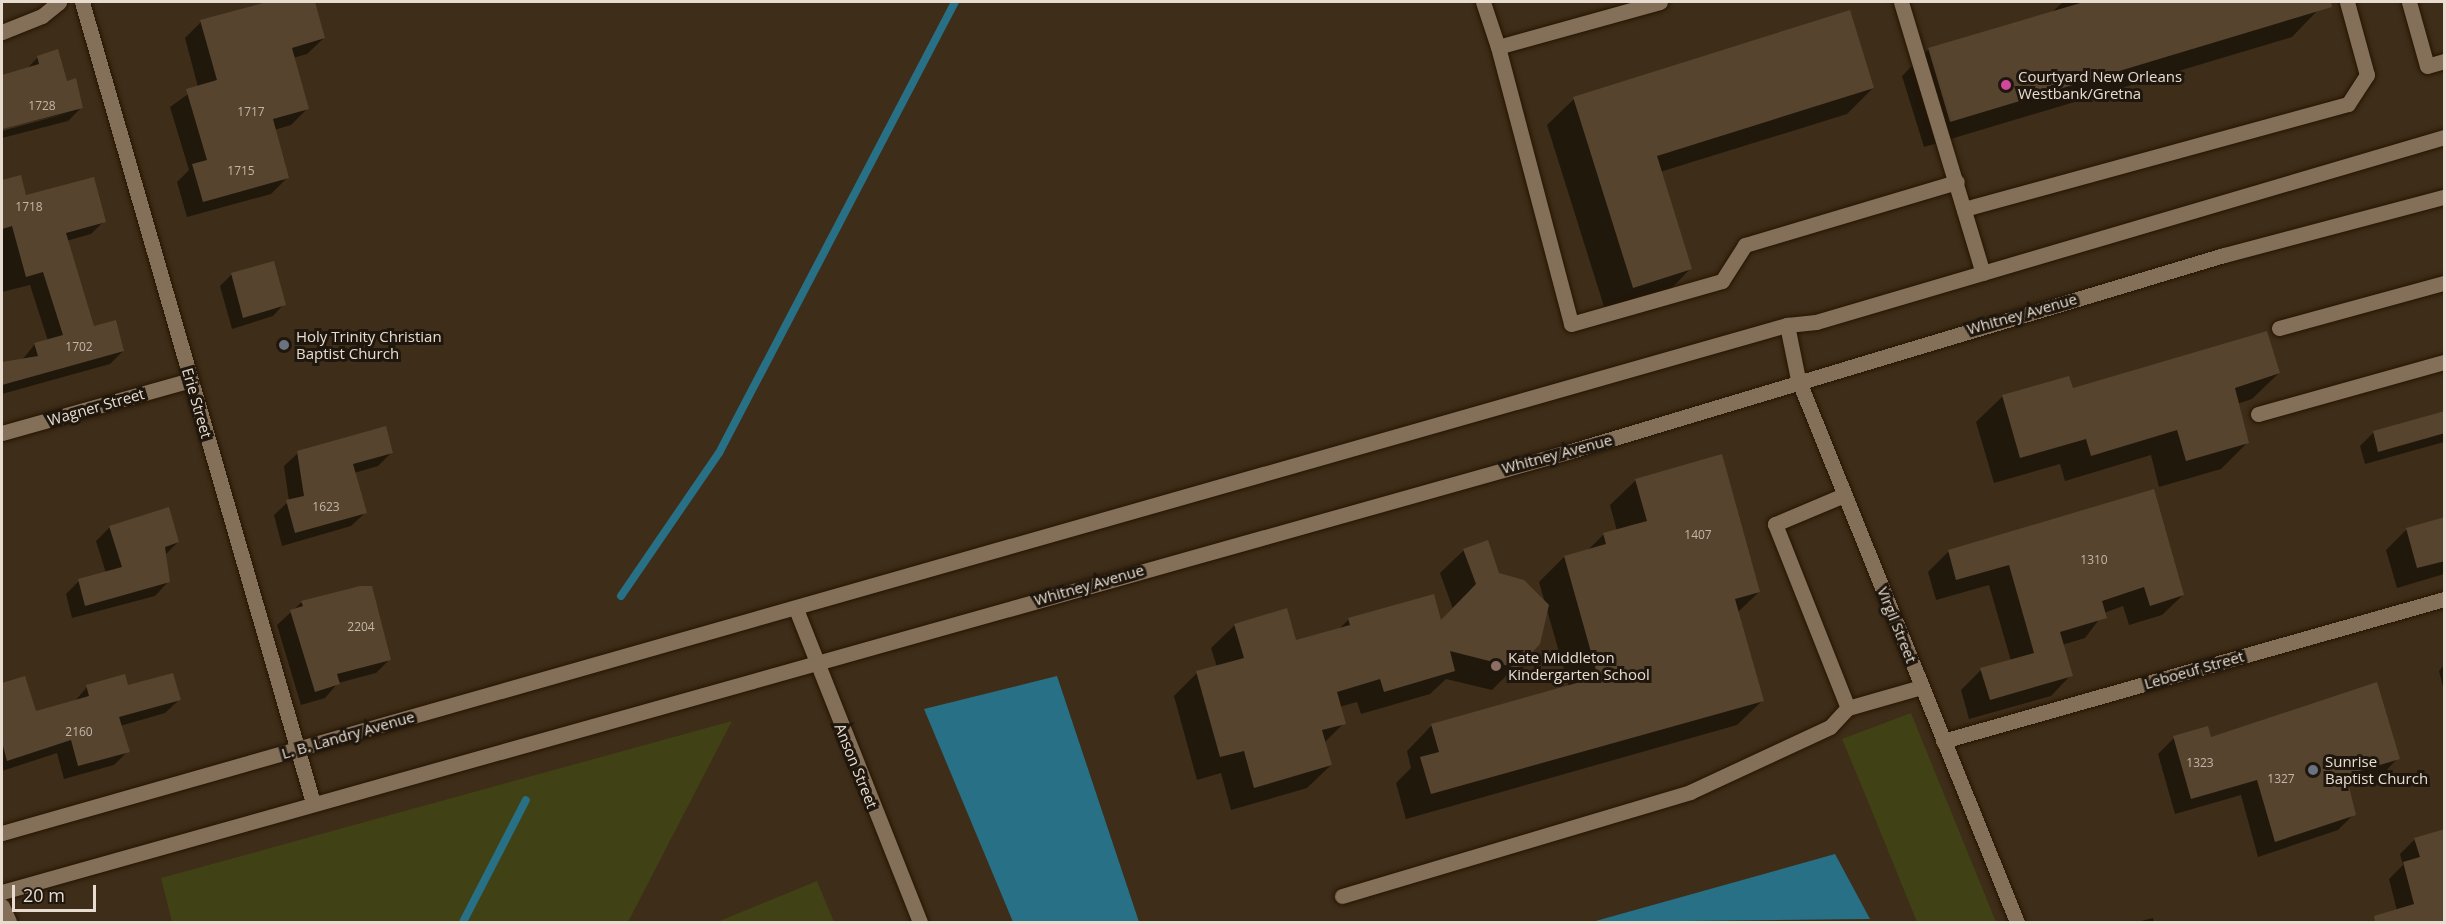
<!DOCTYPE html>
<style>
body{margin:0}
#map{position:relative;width:2446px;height:924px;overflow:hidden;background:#3e2d18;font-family:"Open Sans",sans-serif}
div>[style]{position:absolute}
.green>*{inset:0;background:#404114}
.water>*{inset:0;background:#277085}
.shadow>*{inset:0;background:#0007}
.stream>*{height:8px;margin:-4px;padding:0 4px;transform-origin:4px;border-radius:4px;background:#277085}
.building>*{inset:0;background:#56442e}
.roads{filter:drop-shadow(0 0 2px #241502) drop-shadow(0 0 2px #241502)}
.service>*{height:15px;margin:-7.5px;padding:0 7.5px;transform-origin:7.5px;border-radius:7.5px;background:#847059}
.minor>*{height:15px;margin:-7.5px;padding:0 7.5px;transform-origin:7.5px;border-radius:7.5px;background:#847059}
.tertiary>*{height:15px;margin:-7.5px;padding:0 7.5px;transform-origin:7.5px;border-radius:7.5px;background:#847059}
.secondary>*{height:15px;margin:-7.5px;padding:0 7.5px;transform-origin:7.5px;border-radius:7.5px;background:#847059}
.dots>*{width:16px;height:16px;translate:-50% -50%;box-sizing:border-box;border:3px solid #1f170e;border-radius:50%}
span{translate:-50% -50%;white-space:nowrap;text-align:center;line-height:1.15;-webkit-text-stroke:6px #1f170e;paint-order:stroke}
.number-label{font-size:12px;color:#c3b6a7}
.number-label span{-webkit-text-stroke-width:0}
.poi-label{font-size:15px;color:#e7dccf}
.left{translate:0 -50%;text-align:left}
.street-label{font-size:15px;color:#e7dccf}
.frame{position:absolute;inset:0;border:3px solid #e7dccf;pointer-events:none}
.scale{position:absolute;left:12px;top:885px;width:84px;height:27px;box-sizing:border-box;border:3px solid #e7dccf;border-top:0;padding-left:8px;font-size:18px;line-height:21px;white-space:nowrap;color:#e7dccf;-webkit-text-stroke:4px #1f170e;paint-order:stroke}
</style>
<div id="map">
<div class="green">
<div style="clip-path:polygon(1911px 713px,1996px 922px,1917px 922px,1867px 799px,1842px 739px)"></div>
<div style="clip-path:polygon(732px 721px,628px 922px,172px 922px,161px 878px)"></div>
<div style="clip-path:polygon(817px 881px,834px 922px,717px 922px)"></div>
</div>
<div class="water">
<div style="clip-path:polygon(1057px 676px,1139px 922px,1013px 922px,924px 709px)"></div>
<div style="clip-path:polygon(1835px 854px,1870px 919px,1592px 922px)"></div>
</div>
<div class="shadow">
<div style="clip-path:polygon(273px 2px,313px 2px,324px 38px,307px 54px,293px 58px,307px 109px,291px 125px,274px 130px,288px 177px,271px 194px,187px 217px,177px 182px,189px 170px,170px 107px,198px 87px,185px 38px,201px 22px)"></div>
<div style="clip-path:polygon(2063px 2px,2315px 2px,2318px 10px,2292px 37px,1924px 147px,1902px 76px,1928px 50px,2051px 13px)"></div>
<div style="clip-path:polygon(37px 58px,66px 82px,82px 107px,68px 121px,2px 138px,2px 131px,68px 113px,2px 128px,2px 76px,26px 70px)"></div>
<div style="clip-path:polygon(1873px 88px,1847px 114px,1660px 172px,1691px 268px,1665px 295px,1606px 313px,1547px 125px,1574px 99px)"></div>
<div style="clip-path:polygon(20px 177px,25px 197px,104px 221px,91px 234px,66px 241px,93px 328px,123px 351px,110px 364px,2px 394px,2px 363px,22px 360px,35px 344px,48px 341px,30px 285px,2px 292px,2px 182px)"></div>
<div style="clip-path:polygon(232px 274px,284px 304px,273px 316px,232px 329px,220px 286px)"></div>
<div style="clip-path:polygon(2279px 373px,2252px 399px,2237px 404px,2247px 443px,2221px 469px,2159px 487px,2151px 455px,2065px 481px,2060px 464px,1994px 483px,1976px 422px,2003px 396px)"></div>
<div style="clip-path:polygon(2444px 413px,2444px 442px,2365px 464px,2360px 446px,2373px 433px)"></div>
<div style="clip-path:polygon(392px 452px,378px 466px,354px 473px,365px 513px,351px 526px,282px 546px,274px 515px,289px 501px,284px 466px,298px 453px)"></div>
<div style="clip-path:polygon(1636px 480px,1759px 592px,1738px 612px,1763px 700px,1737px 725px,1406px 819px,1396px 783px,1411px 768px,1407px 751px,1432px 725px,1569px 687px,1547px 610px,1538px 644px,1492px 690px,1446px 679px,1430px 694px,1361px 714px,1357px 702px,1339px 707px,1344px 723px,1324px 743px,1331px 765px,1307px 788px,1231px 810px,1221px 773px,1197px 780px,1174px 696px,1197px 673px,1217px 667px,1211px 648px,1235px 625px,1295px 642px,1338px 630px,1349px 619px,1440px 622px,1453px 609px,1440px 573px,1464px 550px,1545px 603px,1539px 582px,1564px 557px,1588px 550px,1604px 534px,1617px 531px,1610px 505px)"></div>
<div style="clip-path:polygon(2153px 491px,2183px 595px,2162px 615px,2129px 625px,2123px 606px,2104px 613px,2085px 638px,2062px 645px,2071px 675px,2051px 696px,1969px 719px,1961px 690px,1981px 670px,2011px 661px,1989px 585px,1936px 600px,1928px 572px,1948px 552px)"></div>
<div style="clip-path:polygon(2444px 519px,2444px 574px,2397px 588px,2386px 550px,2406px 530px)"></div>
<div style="clip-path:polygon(110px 527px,178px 542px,166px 554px,168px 582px,155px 596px,72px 618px,66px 594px,79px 581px,106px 573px,96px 541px)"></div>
<div style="clip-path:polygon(302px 602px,389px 660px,376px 673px,338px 683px,325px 698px,301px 705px,277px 625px)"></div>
<div style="clip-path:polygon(2444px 665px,2444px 691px,2439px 671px)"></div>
<div style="clip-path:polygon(24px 678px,35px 712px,74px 702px,87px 687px,127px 687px,179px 700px,165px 713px,120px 726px,128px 751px,114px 765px,64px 779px,57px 753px,2px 771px,2px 685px)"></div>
<div style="clip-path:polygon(2174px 738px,2210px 739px,2398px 758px,2382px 775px,2347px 785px,2354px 814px,2338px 830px,2258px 857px,2241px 795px,2175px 814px,2158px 754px)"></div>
<div style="clip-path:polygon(2444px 830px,2444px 922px,2378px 922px,2397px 911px,2389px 879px,2403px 865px,2400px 854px,2415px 839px)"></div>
<div style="clip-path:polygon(2153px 918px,2154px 922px,2137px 922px)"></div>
</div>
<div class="stream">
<div style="left:621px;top:596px;width:173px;rotate:-55.6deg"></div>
<div style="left:719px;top:453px;width:509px;rotate:-62.38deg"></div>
<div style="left:463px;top:922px;width:137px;rotate:-62.7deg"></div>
</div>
<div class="building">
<div style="clip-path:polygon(267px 2px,315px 2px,325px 38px,292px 48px,309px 109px,273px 119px,289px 178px,203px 202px,192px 164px,207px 160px,186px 89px,217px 80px,200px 20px)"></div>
<div style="clip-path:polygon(2084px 2px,2331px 2px,2332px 7px,1950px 122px,1928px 48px)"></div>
<div style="clip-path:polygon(1850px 10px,1874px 88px,1657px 156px,1692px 269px,1633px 288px,1573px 97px)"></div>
<div style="clip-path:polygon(58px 49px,67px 81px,76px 78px,83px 108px,2px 129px,2px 75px,39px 64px,37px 56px)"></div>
<div style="clip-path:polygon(21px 175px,26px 195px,94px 177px,106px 222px,66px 233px,94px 326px,116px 320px,124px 351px,2px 385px,2px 362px,38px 356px,34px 343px,63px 335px,43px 272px,26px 277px,12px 226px,2px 229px,2px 180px)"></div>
<div style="clip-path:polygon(274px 261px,286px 305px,243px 318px,231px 273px)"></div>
<div style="clip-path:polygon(2267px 331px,2280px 373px,2235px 388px,2249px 443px,2186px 461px,2177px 430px,2091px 456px,2086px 439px,2020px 458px,2002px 395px,2069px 376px,2073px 388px)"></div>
<div style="clip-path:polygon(2445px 411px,2445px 433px,2378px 452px,2373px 431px)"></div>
<div style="clip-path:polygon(386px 426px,393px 453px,353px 464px,367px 513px,295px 533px,286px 500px,304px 496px,297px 451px)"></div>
<div style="clip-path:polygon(1722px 454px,1760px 592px,1735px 599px,1764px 701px,1431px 794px,1420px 757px,1439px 752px,1431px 724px,1598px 677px,1564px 556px,1606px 544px,1603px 533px,1647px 521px,1635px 479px)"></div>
<div style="clip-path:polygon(2154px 489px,2184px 595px,2150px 606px,2144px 587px,2102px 601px,2107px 618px,2060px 632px,2073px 676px,1990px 700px,1980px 668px,2034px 653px,2009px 565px,1956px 580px,1948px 550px)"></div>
<div style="clip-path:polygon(169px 507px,179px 542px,165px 547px,170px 582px,85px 606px,78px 579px,122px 567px,109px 526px)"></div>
<div style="clip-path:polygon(2445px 517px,2445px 561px,2417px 568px,2406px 528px)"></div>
<div style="clip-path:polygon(1488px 540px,1499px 573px,1524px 580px,1549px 605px,1540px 644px,1517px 668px,1450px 651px,1455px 671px,1384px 692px,1380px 679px,1337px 692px,1346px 724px,1322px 730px,1332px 765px,1254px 788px,1244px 751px,1220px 757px,1196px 671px,1244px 658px,1234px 624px,1287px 608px,1296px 640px,1350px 625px,1348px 618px,1434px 594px,1441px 620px,1476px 584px,1463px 549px)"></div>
<div style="clip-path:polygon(360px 586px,372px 586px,391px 660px,337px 674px,340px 684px,315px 692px,290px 610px,303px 606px,301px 601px)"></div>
<div style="clip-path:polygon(173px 673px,181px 700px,119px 717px,130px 752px,78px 766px,71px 740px,7px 761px,2px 742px,2px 683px,25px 676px,36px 711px,89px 696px,86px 685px,125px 674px,128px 685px)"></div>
<div style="clip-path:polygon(2377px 682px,2400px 759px,2346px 775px,2356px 815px,2275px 842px,2257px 780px,2191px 799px,2173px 736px,2208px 726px,2211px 737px)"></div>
<div style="clip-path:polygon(2445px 829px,2445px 922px,2375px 922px,2374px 916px,2414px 904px,2403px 862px,2420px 857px,2414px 838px)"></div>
</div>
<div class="roads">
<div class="service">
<div style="left:1483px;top:2px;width:47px;rotate:71.6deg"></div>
<div style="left:1660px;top:2px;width:168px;rotate:164.5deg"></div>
<div style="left:1498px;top:47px;width:286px;rotate:75.2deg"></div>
<div style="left:1571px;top:324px;width:157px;rotate:-15.9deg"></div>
<div style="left:1722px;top:281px;width:43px;rotate:-57.4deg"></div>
<div style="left:1745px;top:245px;width:221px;rotate:-16.6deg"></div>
<div style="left:1901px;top:2px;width:283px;rotate:73.2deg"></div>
<div style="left:2409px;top:2px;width:66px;rotate:74.3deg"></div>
<div style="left:2427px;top:66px;width:18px;rotate:-16deg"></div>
<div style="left:1964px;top:209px;width:398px;rotate:-15.3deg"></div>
<div style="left:2348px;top:104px;width:35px;rotate:-57deg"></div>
<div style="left:2367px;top:75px;width:76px;rotate:-105.3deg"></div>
<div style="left:2279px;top:328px;width:171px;rotate:-15.3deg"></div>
<div style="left:2258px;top:414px;width:193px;rotate:-15.6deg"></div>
<div style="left:1844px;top:495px;width:75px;rotate:157.2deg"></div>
<div style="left:1775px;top:524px;width:198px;rotate:68.4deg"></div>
<div style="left:1848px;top:708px;width:76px;rotate:-16deg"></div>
<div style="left:1342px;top:896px;width:363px;rotate:-16.6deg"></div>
<div style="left:1690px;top:792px;width:154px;rotate:-24.9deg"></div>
<div style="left:1830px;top:727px;width:26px;rotate:-47deg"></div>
</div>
<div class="minor">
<div style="left:82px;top:2px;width:834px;rotate:73.91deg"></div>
<div style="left:1787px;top:325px;width:55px;rotate:78.5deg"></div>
<div style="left:1798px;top:379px;width:585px;rotate:68.04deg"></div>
<div style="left:2px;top:433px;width:195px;rotate:-15.7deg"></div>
<div style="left:796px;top:609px;width:337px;rotate:68.4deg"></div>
<div style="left:1943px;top:741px;width:521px;rotate:-15.82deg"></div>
</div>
<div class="tertiary">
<div style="left:2px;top:833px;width:1856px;rotate:-15.89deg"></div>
<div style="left:1787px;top:325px;width:29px;rotate:-6deg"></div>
<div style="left:1816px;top:322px;width:655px;rotate:-16.41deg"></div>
<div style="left:2px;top:892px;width:1630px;rotate:-15.7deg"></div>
<div style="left:1571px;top:451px;width:682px;rotate:-16.71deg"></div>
<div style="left:2224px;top:255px;width:228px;rotate:-14.8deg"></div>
</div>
<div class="secondary">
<div style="left:2px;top:32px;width:43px;rotate:-21.8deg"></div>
<div style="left:42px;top:16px;width:22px;rotate:-39deg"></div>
<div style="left:2px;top:906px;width:17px;rotate:66deg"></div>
</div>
</div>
<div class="dots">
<div style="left:2006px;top:85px;background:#d1479c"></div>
<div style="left:284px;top:345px;background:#6b7280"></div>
<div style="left:1496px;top:666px;background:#8d6e63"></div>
<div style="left:2313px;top:770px;background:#6b7280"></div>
</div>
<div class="number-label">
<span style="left:42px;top:106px">1728</span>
<span style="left:251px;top:112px">1717</span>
<span style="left:241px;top:171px">1715</span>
<span style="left:29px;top:207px">1718</span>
<span style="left:79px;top:347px">1702</span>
<span style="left:326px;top:507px">1623</span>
<span style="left:1698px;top:535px">1407</span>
<span style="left:2094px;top:560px">1310</span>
<span style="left:361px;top:627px">2204</span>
<span style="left:79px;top:732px">2160</span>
<span style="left:2200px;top:763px">1323</span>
<span style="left:2281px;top:779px">1327</span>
</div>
<div class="poi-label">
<span class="left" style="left:2018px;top:85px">Courtyard New Orleans<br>Westbank/Gretna</span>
<span class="left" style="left:296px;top:345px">Holy Trinity Christian<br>Baptist Church</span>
<span class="left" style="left:1508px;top:666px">Kate Middleton<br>Kindergarten School</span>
<span class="left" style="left:2325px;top:770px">Sunrise<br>Baptist Church</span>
</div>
<div class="street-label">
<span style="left:2022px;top:314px;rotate:-16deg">Whitney Avenue</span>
<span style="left:197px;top:403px;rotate:74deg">Erie Street</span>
<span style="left:96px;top:407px;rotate:-16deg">Wagner Street</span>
<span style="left:1557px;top:454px;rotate:-15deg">Whitney Avenue</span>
<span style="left:1089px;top:585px;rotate:-16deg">Whitney Avenue</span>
<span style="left:1897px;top:625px;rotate:68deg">Virgil Street</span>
<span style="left:2194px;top:670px;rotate:-16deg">Leboeuf Street</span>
<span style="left:348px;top:735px;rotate:-16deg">L. B. Landry Avenue</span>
<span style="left:856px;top:766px;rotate:68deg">Anson Street</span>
</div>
<div class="frame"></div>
<div class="scale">20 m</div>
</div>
